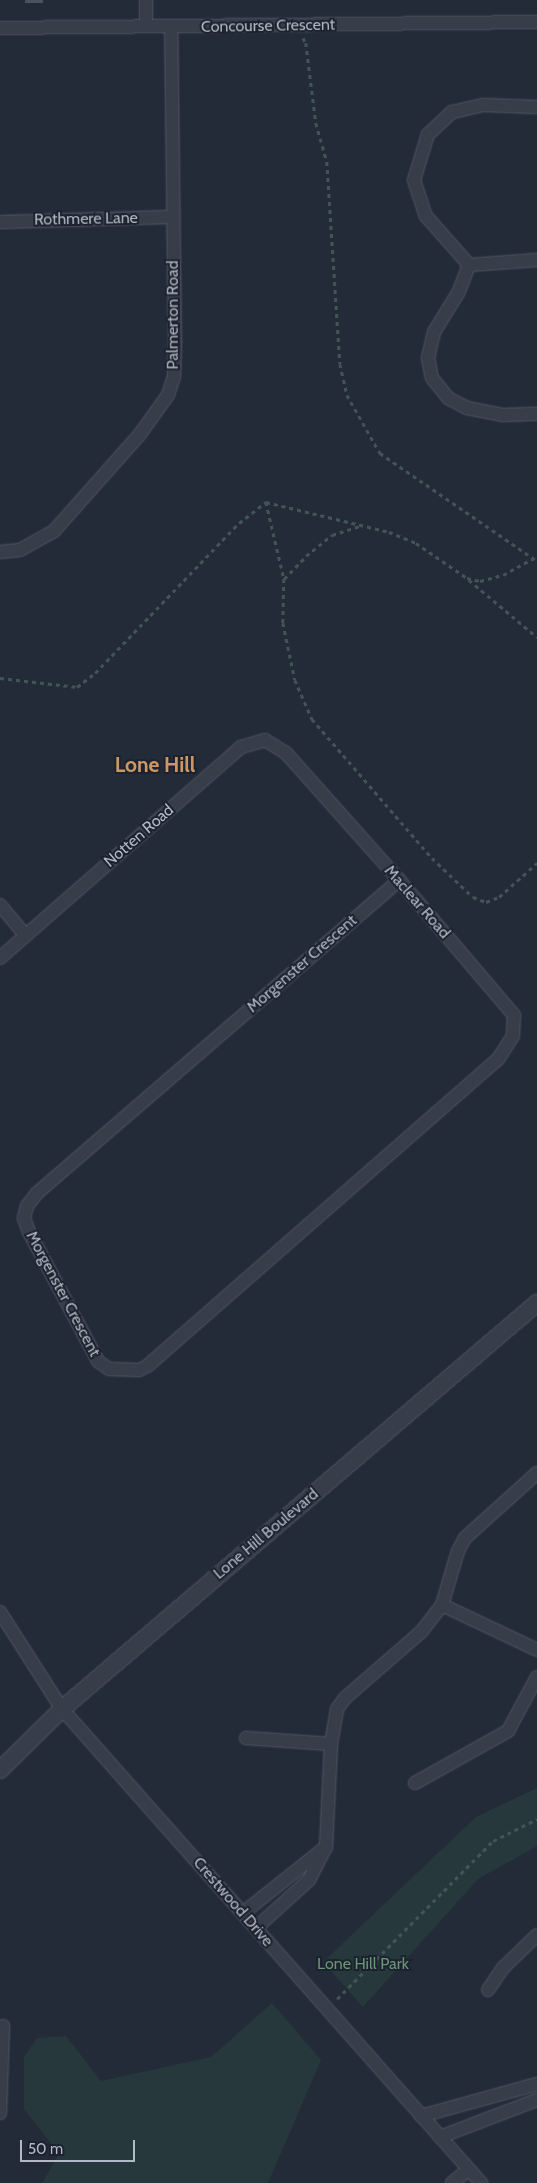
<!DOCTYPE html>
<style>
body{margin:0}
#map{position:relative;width:537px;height:2183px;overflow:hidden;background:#232b39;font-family:Cabin,sans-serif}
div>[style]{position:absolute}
.green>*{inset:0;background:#26383b}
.building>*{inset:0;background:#495263}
.path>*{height:2.5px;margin-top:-1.25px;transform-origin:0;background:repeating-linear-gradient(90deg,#435457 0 4px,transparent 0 8px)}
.roads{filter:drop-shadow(0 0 1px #525864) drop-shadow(0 0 1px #525864)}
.minor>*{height:12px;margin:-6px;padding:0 6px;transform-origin:6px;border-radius:6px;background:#373d49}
.tertiary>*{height:16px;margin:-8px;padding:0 8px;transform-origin:8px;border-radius:8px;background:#373d49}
span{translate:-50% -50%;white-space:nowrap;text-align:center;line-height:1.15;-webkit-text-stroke:4px #1c222e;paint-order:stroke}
.street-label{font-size:16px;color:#b2b8c5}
.park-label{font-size:16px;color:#6a9576}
.district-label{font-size:21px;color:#cd9764;font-weight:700}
.scale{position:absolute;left:20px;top:2140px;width:115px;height:22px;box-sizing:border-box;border:2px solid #b2b8c5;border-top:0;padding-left:6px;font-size:15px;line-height:18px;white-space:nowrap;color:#b2b8c5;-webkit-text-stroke:4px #1c222e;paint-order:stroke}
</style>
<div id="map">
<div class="green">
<div style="clip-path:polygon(537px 1788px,537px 1846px,478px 1879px,363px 2007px,323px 1962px,476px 1817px)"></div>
<div style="clip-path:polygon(272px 2003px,321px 2060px,268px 2183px,42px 2183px,59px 2154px,24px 2109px,24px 2057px,37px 2038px,66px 2036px,101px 2081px,211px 2057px)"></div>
</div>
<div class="building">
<div style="clip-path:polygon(25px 0,43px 0,43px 3px,25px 3px)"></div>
</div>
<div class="path">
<div style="left:303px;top:38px;width:6px;rotate:59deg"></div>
<div style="left:306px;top:43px;width:81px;rotate:82.9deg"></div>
<div style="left:316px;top:123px;width:41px;rotate:74.2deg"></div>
<div style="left:327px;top:162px;width:202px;rotate:86.3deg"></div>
<div style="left:340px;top:364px;width:32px;rotate:77deg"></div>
<div style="left:347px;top:395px;width:67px;rotate:60.4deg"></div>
<div style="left:380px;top:453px;width:191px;rotate:34.5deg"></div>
<div style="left:266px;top:502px;width:79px;rotate:76.8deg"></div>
<div style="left:284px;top:579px;width:44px;rotate:91.3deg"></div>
<div style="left:283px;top:623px;width:58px;rotate:78.1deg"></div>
<div style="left:295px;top:680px;width:43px;rotate:66.4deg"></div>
<div style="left:312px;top:719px;width:184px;rotate:49.2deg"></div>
<div style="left:432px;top:858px;width:57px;rotate:43.6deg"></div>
<div style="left:473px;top:897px;width:14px;rotate:21deg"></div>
<div style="left:486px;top:902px;width:14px;rotate:-21deg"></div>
<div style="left:499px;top:897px;width:51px;rotate:-41.8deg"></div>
<div style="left:284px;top:579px;width:32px;rotate:-46deg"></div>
<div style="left:306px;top:556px;width:33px;rotate:-39deg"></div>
<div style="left:332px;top:535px;width:28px;rotate:-18deg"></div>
<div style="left:469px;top:580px;width:89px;rotate:40deg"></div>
<div style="left:0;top:678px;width:78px;rotate:6.7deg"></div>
<div style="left:77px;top:687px;width:23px;rotate:-38deg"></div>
<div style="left:95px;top:673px;width:208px;rotate:-46.2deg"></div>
<div style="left:239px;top:523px;width:34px;rotate:-38deg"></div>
<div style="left:266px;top:502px;width:127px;rotate:13.7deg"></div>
<div style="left:389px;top:532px;width:29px;rotate:22deg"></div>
<div style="left:416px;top:543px;width:62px;rotate:34.5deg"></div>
<div style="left:467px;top:578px;width:13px;rotate:13deg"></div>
<div style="left:480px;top:581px;width:24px;rotate:-15deg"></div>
<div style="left:503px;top:575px;width:39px;rotate:-29deg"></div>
<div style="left:337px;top:1999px;width:222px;rotate:-45.4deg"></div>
<div style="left:493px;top:1841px;width:49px;rotate:-26.6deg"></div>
</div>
<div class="roads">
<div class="minor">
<div style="left:146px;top:0;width:26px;rotate:90deg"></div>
<div style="left:0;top:28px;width:537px;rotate:-0.64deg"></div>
<div style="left:537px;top:107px;width:54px;rotate:-177.9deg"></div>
<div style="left:483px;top:105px;width:32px;rotate:167deg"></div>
<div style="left:452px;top:112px;width:33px;rotate:137deg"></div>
<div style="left:428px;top:134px;width:48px;rotate:106.9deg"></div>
<div style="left:414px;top:180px;width:38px;rotate:72deg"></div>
<div style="left:426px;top:216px;width:65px;rotate:48.7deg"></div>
<div style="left:469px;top:265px;width:30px;rotate:111deg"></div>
<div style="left:458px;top:293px;width:46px;rotate:121.6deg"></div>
<div style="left:434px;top:332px;width:27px;rotate:103deg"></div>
<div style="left:428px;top:358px;width:20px;rotate:79deg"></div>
<div style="left:432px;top:378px;width:26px;rotate:51deg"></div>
<div style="left:448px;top:398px;width:21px;rotate:28deg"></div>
<div style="left:467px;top:408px;width:37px;rotate:11deg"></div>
<div style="left:503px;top:415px;width:34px;rotate:-2deg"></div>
<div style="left:0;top:222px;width:172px;rotate:-1.7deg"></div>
<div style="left:469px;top:265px;width:68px;rotate:-4.2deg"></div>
<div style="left:0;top:552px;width:20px;rotate:-6deg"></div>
<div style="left:20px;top:550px;width:39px;rotate:-29deg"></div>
<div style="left:54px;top:531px;width:130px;rotate:-48.4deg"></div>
<div style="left:140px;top:434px;width:48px;rotate:-54.3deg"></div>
<div style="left:168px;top:395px;width:20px;rotate:-72deg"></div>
<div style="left:174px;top:376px;width:35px;rotate:-88deg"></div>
<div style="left:175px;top:341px;width:314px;rotate:-90.7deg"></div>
<div style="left:0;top:905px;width:39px;rotate:50deg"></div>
<div style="left:0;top:958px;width:320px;rotate:-41.2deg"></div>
<div style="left:241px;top:747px;width:25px;rotate:-16deg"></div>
<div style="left:265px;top:740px;width:25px;rotate:32deg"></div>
<div style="left:286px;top:753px;width:170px;rotate:48.3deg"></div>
<div style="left:399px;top:880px;width:177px;rotate:49.6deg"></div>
<div style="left:514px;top:1015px;width:21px;rotate:93deg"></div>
<div style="left:513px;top:1036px;width:27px;rotate:123deg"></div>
<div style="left:498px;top:1059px;width:464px;rotate:138.8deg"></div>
<div style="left:149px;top:1365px;width:11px;rotate:153deg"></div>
<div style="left:139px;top:1370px;width:30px;rotate:-178deg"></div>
<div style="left:109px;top:1369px;width:14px;rotate:-144deg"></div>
<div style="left:98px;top:1361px;width:146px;rotate:-118.1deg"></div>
<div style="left:29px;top:1232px;width:15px;rotate:-110deg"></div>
<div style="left:24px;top:1218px;width:12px;rotate:-76deg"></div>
<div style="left:27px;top:1206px;width:16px;rotate:-52deg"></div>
<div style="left:37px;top:1193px;width:479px;rotate:-40.8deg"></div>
<div style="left:442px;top:1605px;width:105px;rotate:25.3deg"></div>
<div style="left:0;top:1612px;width:115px;rotate:57.4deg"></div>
<div style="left:62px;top:1709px;width:633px;rotate:48.52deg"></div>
<div style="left:246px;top:1738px;width:85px;rotate:4deg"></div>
<div style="left:415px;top:1783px;width:107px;rotate:-29.2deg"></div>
<div style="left:508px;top:1731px;width:61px;rotate:-61.8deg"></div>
<div style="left:243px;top:1913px;width:106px;rotate:-38.5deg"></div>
<div style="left:256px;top:1928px;width:72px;rotate:-42.2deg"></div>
<div style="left:309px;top:1880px;width:37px;rotate:-63deg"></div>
<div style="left:326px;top:1847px;width:103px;rotate:-87.2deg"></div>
<div style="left:331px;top:1744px;width:36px;rotate:-80deg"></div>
<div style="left:337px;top:1709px;width:14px;rotate:-54deg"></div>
<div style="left:345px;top:1698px;width:101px;rotate:-41deg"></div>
<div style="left:421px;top:1632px;width:34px;rotate:-52deg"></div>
<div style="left:442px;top:1605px;width:56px;rotate:-73.5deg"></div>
<div style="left:458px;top:1551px;width:15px;rotate:-62deg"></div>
<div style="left:465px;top:1538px;width:97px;rotate:-42.1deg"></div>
<div style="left:488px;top:1990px;width:27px;rotate:-56deg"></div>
<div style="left:503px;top:1968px;width:47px;rotate:-44.1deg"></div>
<div style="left:0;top:2113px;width:87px;rotate:-88deg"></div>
<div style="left:421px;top:2116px;width:120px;rotate:-15.4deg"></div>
<div style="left:440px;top:2137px;width:104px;rotate:-20.9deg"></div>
<div style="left:452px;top:2183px;width:21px;rotate:-39deg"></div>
</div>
<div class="tertiary">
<div style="left:0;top:1770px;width:87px;rotate:-44.5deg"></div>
<div style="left:62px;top:1709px;width:625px;rotate:-40.52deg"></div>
</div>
</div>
<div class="street-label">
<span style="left:268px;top:26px;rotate:-1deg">Concourse Crescent</span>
<span style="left:86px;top:219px;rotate:-1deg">Rothmere Lane</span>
<span style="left:173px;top:315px;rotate:-90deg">Palmerton Road</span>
<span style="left:139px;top:836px;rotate:-41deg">Notten Road</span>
<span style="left:417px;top:902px;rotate:49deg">Maclear Road</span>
<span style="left:302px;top:964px;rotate:-41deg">Morgenster Crescent</span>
<span style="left:63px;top:1294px;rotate:62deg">Morgenster Crescent</span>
<span style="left:266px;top:1534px;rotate:-40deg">Lone Hill Boulevard</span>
<span style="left:233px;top:1902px;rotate:49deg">Crestwood Drive</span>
</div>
<div class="park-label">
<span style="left:363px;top:1964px">Lone Hill Park</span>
</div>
<div class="district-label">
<span style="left:155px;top:765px">Lone Hill</span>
</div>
<div class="scale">50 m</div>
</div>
